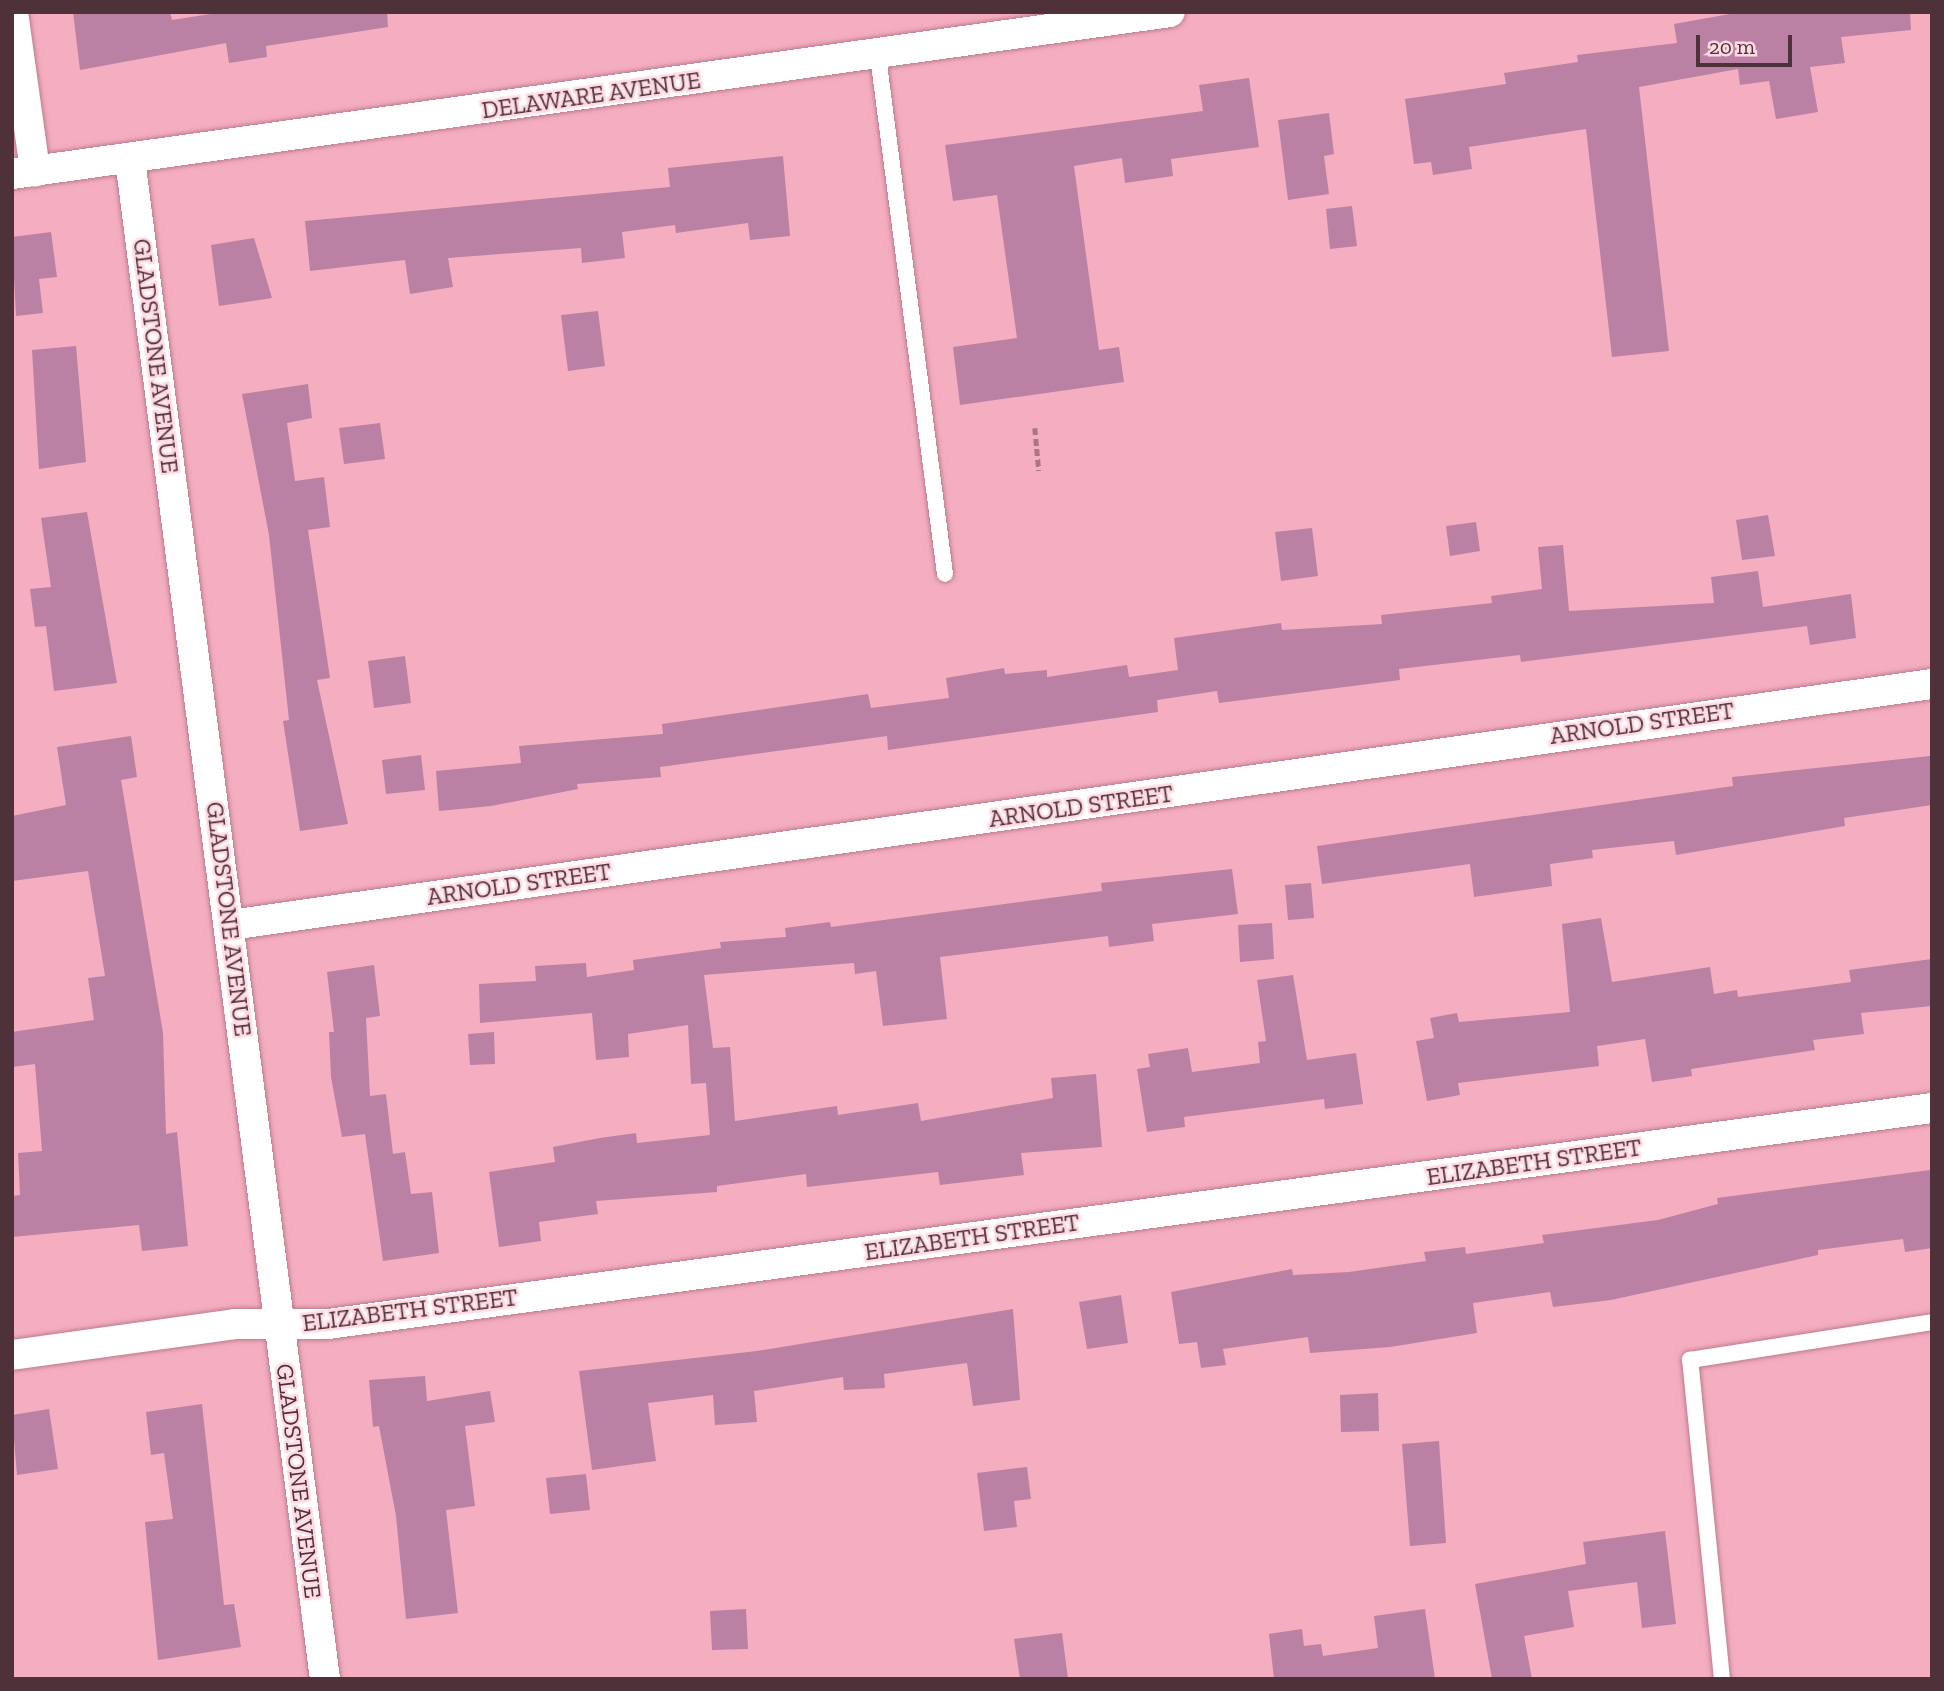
<!DOCTYPE html>
<style>
body{margin:0}
#map{position:relative;width:1944px;height:1691px;overflow:hidden;background:#f4aebf;font-family:"Zilla Slab",serif}
div>[style]{position:absolute}
.building>*{inset:0;background:#ba81a4}
.path>*{height:4.5px;margin-top:-2.25px;transform-origin:0;background:repeating-linear-gradient(90deg,#a97683 0 7px,transparent 0 10.5px)}
.roads{filter:drop-shadow(0 0 2px #bd7b8c) drop-shadow(0 0 2px #bd7b8c)}
.service>*{height:16px;margin:-8px;padding:0 8px;transform-origin:8px;border-radius:8px;background:#fff}
.minor>*{height:30px;margin:-15px;padding:0 15px;transform-origin:15px;border-radius:15px;background:#fff}
span{translate:-50% -50%;white-space:nowrap;text-align:center;line-height:1.15;-webkit-text-stroke:5px #ffdae2;paint-order:stroke}
.street-label{font-size:24px;color:#4e3139}
.frame{position:absolute;inset:0;border:14px solid #4e3139;pointer-events:none}
.scale{position:absolute;left:1696px;top:35px;width:96px;height:32px;box-sizing:border-box;border:4px solid #4e3139;border-top:0;padding-left:9px;font-size:21px;line-height:24px;white-space:nowrap;color:#4e3139;-webkit-text-stroke:5px #ffdae2;paint-order:stroke}
</style>
<div id="map">
<div class="building">
<div style="clip-path:polygon(73px 12px,170px 12px,172px 20px,223px 12px,387px 12px,388px 27px,266px 46px,267px 57px,229px 63px,226px 43px,80px 70px)"></div>
<div style="clip-path:polygon(1741px 12px,1910px 12px,1911px 30px,1841px 37px,1845px 63px,1810px 67px,1818px 112px,1776px 119px,1769px 81px,1740px 85px,1738px 69px,1639px 87px,1669px 351px,1612px 357px,1586px 129px,1469px 147px,1472px 169px,1433px 175px,1431px 162px,1414px 164px,1405px 99px,1506px 84px,1504px 73px,1578px 62px,1577px 55px,1677px 43px,1674px 24px)"></div>
<div style="clip-path:polygon(1249px 78px,1259px 147px,1171px 159px,1173px 176px,1125px 183px,1122px 158px,1074px 166px,1099px 350px,1119px 347px,1124px 382px,960px 405px,953px 347px,1017px 338px,997px 195px,953px 201px,945px 145px,1203px 111px,1199px 85px)"></div>
<div style="clip-path:polygon(1329px 113px,1334px 154px,1324px 156px,1329px 194px,1288px 200px,1278px 120px)"></div>
<div style="clip-path:polygon(783px 156px,790px 236px,750px 240px,748px 223px,676px 233px,675px 225px,622px 232px,625px 258px,582px 263px,581px 248px,448px 258px,453px 287px,410px 294px,405px 260px,310px 271px,305px 221px,670px 187px,668px 168px)"></div>
<div style="clip-path:polygon(1352px 206px,1357px 246px,1330px 249px,1326px 209px)"></div>
<div style="clip-path:polygon(51px 232px,57px 277px,39px 279px,43px 313px,16px 316px,12px 237px)"></div>
<div style="clip-path:polygon(254px 238px,272px 298px,219px 306px,211px 245px)"></div>
<div style="clip-path:polygon(598px 311px,605px 366px,568px 371px,561px 315px)"></div>
<div style="clip-path:polygon(76px 346px,86px 462px,39px 469px,32px 350px)"></div>
<div style="clip-path:polygon(308px 384px,312px 418px,287px 423px,295px 481px,324px 477px,330px 527px,308px 530px,330px 678px,317px 680px,348px 824px,300px 831px,283px 721px,289px 720px,269px 535px,242px 394px)"></div>
<div style="clip-path:polygon(380px 423px,385px 459px,344px 464px,339px 428px)"></div>
<div style="clip-path:polygon(87px 512px,117px 683px,54px 691px,46px 626px,35px 627px,30px 589px,51px 587px,41px 518px)"></div>
<div style="clip-path:polygon(1768px 515px,1775px 556px,1742px 560px,1736px 520px)"></div>
<div style="clip-path:polygon(1476px 522px,1480px 551px,1450px 556px,1446px 526px)"></div>
<div style="clip-path:polygon(1312px 528px,1318px 576px,1281px 581px,1275px 532px)"></div>
<div style="clip-path:polygon(1563px 545px,1569px 611px,1714px 603px,1711px 577px,1758px 571px,1763px 607px,1851px 594px,1856px 638px,1810px 645px,1807px 626px,1521px 662px,1520px 655px,1399px 669px,1400px 680px,1219px 703px,1217px 691px,1157px 700px,1158px 712px,888px 750px,887px 736px,660px 767px,661px 777px,577px 784px,578px 789px,491px 806px,439px 811px,436px 771px,521px 763px,519px 746px,663px 734px,662px 724px,868px 694px,871px 708px,949px 698px,946px 678px,1004px 668px,1005px 674px,1047px 670px,1047px 677px,1127px 665px,1129px 677px,1178px 670px,1174px 638px,1281px 623px,1282px 630px,1382px 624px,1381px 615px,1492px 603px,1491px 596px,1542px 589px,1538px 547px)"></div>
<div style="clip-path:polygon(405px 656px,411px 703px,374px 708px,368px 661px)"></div>
<div style="clip-path:polygon(131px 736px,137px 777px,121px 780px,163px 1033px,166px 1134px,177px 1132px,188px 1246px,142px 1251px,139px 1225px,12px 1237px,12px 1196px,20px 1195px,18px 1153px,42px 1151px,35px 1064px,12px 1067px,12px 1032px,94px 1020px,88px 978px,105px 976px,88px 871px,12px 881px,12px 816px,66px 805px,57px 747px)"></div>
<div style="clip-path:polygon(421px 755px,425px 790px,386px 794px,382px 760px)"></div>
<div style="clip-path:polygon(1930px 756px,1932px 805px,1844px 818px,1845px 826px,1676px 855px,1674px 841px,1592px 850px,1593px 858px,1550px 864px,1552px 886px,1474px 897px,1470px 864px,1322px 884px,1317px 846px,1733px 786px,1732px 777px)"></div>
<div style="clip-path:polygon(1232px 869px,1238px 914px,1152px 924px,1154px 941px,1109px 947px,1108px 936px,940px 957px,947px 1019px,883px 1026px,876px 971px,855px 974px,854px 963px,704px 975px,713px 1048px,730px 1047px,735px 1121px,837px 1106px,838px 1115px,918px 1103px,921px 1121px,1053px 1098px,1051px 1078px,1096px 1074px,1102px 1147px,1021px 1153px,1024px 1175px,940px 1185px,938px 1172px,807px 1187px,806px 1174px,717px 1186px,717px 1192px,596px 1201px,598px 1214px,539px 1222px,541px 1241px,499px 1247px,489px 1172px,555px 1162px,553px 1147px,600px 1138px,636px 1133px,637px 1143px,710px 1135px,706px 1083px,691px 1084px,688px 1025px,628px 1034px,629px 1057px,596px 1060px,592px 1013px,480px 1023px,479px 984px,536px 981px,535px 966px,586px 963px,587px 977px,634px 970px,633px 960px,721px 948px,720px 942px,786px 937px,785px 928px,830px 922px,831px 927px,1102px 891px,1101px 883px)"></div>
<div style="clip-path:polygon(1311px 883px,1314px 918px,1288px 920px,1285px 885px)"></div>
<div style="clip-path:polygon(1601px 918px,1612px 982px,1710px 967px,1714px 994px,1737px 990px,1738px 997px,1851px 982px,1849px 970px,1932px 959px,1932px 1006px,1861px 1013px,1864px 1034px,1813px 1040px,1815px 1050px,1691px 1069px,1692px 1076px,1652px 1082px,1645px 1039px,1597px 1046px,1599px 1066px,1458px 1083px,1460px 1095px,1427px 1101px,1416px 1041px,1434px 1038px,1430px 1018px,1457px 1013px,1459px 1022px,1570px 1012px,1562px 924px)"></div>
<div style="clip-path:polygon(1272px 923px,1274px 959px,1240px 962px,1238px 925px)"></div>
<div style="clip-path:polygon(374px 965px,380px 1016px,366px 1018px,370px 1096px,386px 1094px,393px 1154px,405px 1152px,411px 1194px,432px 1192px,439px 1253px,383px 1261px,365px 1134px,342px 1137px,331px 1077px,329px 1032px,334px 1032px,327px 972px)"></div>
<div style="clip-path:polygon(1293px 975px,1307px 1060px,1356px 1053px,1363px 1104px,1325px 1109px,1324px 1099px,1184px 1117px,1185px 1127px,1147px 1132px,1137px 1069px,1150px 1067px,1148px 1054px,1188px 1048px,1192px 1072px,1260px 1063px,1258px 1042px,1266px 1041px,1257px 980px)"></div>
<div style="clip-path:polygon(494px 1032px,495px 1064px,470px 1065px,468px 1034px)"></div>
<div style="clip-path:polygon(1930px 1170px,1932px 1248px,1905px 1252px,1903px 1239px,1818px 1250px,1818px 1255px,1611px 1300px,1553px 1307px,1550px 1292px,1473px 1303px,1477px 1333px,1390px 1347px,1310px 1353px,1308px 1337px,1223px 1349px,1226px 1365px,1201px 1368px,1197px 1342px,1179px 1344px,1171px 1292px,1292px 1269px,1293px 1275px,1349px 1272px,1426px 1261px,1424px 1252px,1465px 1247px,1466px 1254px,1544px 1243px,1542px 1235px,1658px 1220px,1718px 1204px,1717px 1198px)"></div>
<div style="clip-path:polygon(1121px 1295px,1128px 1343px,1087px 1349px,1079px 1302px)"></div>
<div style="clip-path:polygon(1013px 1309px,1020px 1400px,973px 1406px,967px 1363px,884px 1374px,885px 1388px,844px 1390px,843px 1377px,754px 1391px,757px 1422px,715px 1425px,713px 1395px,648px 1403px,656px 1461px,592px 1470px,579px 1371px,757px 1351px)"></div>
<div style="clip-path:polygon(425px 1376px,427px 1401px,490px 1391px,495px 1422px,465px 1426px,475px 1506px,446px 1510px,458px 1613px,406px 1619px,396px 1516px,379px 1426px,373px 1427px,369px 1380px)"></div>
<div style="clip-path:polygon(1378px 1393px,1379px 1431px,1341px 1432px,1340px 1395px)"></div>
<div style="clip-path:polygon(202px 1404px,224px 1605px,234px 1604px,241px 1647px,158px 1660px,145px 1522px,173px 1519px,164px 1453px,151px 1455px,146px 1412px)"></div>
<div style="clip-path:polygon(49px 1409px,58px 1469px,17px 1475px,12px 1415px)"></div>
<div style="clip-path:polygon(1439px 1441px,1446px 1543px,1410px 1546px,1402px 1444px)"></div>
<div style="clip-path:polygon(1027px 1467px,1031px 1499px,1014px 1501px,1017px 1527px,984px 1531px,977px 1473px)"></div>
<div style="clip-path:polygon(586px 1474px,590px 1510px,550px 1514px,546px 1478px)"></div>
<div style="clip-path:polygon(1665px 1531px,1676px 1624px,1642px 1628px,1637px 1582px,1568px 1591px,1574px 1627px,1524px 1636px,1532px 1679px,1492px 1679px,1475px 1584px,1586px 1564px,1583px 1542px)"></div>
<div style="clip-path:polygon(746px 1609px,748px 1649px,712px 1650px,710px 1611px)"></div>
<div style="clip-path:polygon(1425px 1609px,1435px 1679px,1274px 1679px,1269px 1634px,1302px 1629px,1304px 1646px,1321px 1644px,1323px 1656px,1378px 1648px,1374px 1616px)"></div>
<div style="clip-path:polygon(1062px 1633px,1068px 1679px,1020px 1679px,1014px 1639px)"></div>
</div>
<div class="path">
<div style="left:1035px;top:428px;width:43px;rotate:84.7deg"></div>
</div>
<div class="roads">
<div class="service">
<div style="left:878px;top:56px;width:522px;rotate:82.63deg"></div>
<div style="left:1722px;top:1679px;width:321px;rotate:-95.7deg"></div>
<div style="left:1690px;top:1360px;width:245px;rotate:-8.9deg"></div>
</div>
<div class="minor">
<div style="left:13px;top:12px;width:161px;rotate:82.1deg"></div>
<div style="left:130px;top:159px;width:1532px;rotate:82.69deg"></div>
<div style="left:12px;top:174px;width:1169px;rotate:-7.96deg"></div>
<div style="left:230px;top:925px;width:1719px;rotate:-8.06deg"></div>
<div style="left:12px;top:1355px;width:225px;rotate:-7.9deg"></div>
<div style="left:235px;top:1324px;width:93px"></div>
<div style="left:328px;top:1324px;width:1618px;rotate:-7.67deg"></div>
</div>
</div>
<div class="street-label">
<span style="left:591px;top:95px;rotate:-8deg">DELAWARE AVENUE</span>
<span style="left:156px;top:356px;rotate:83deg">GLADSTONE AVENUE</span>
<span style="left:1642px;top:723px;rotate:-8deg">ARNOLD STREET</span>
<span style="left:1081px;top:806px;rotate:-8deg">ARNOLD STREET</span>
<span style="left:519px;top:884px;rotate:-8deg">ARNOLD STREET</span>
<span style="left:229px;top:919px;rotate:83deg">GLADSTONE AVENUE</span>
<span style="left:1534px;top:1162px;rotate:-8deg">ELIZABETH STREET</span>
<span style="left:972px;top:1237px;rotate:-8deg">ELIZABETH STREET</span>
<span style="left:410px;top:1310px;rotate:-7deg">ELIZABETH STREET</span>
<span style="left:299px;top:1481px;rotate:83deg">GLADSTONE AVENUE</span>
</div>
<div class="frame"></div>
<div class="scale">20 m</div>
</div>
